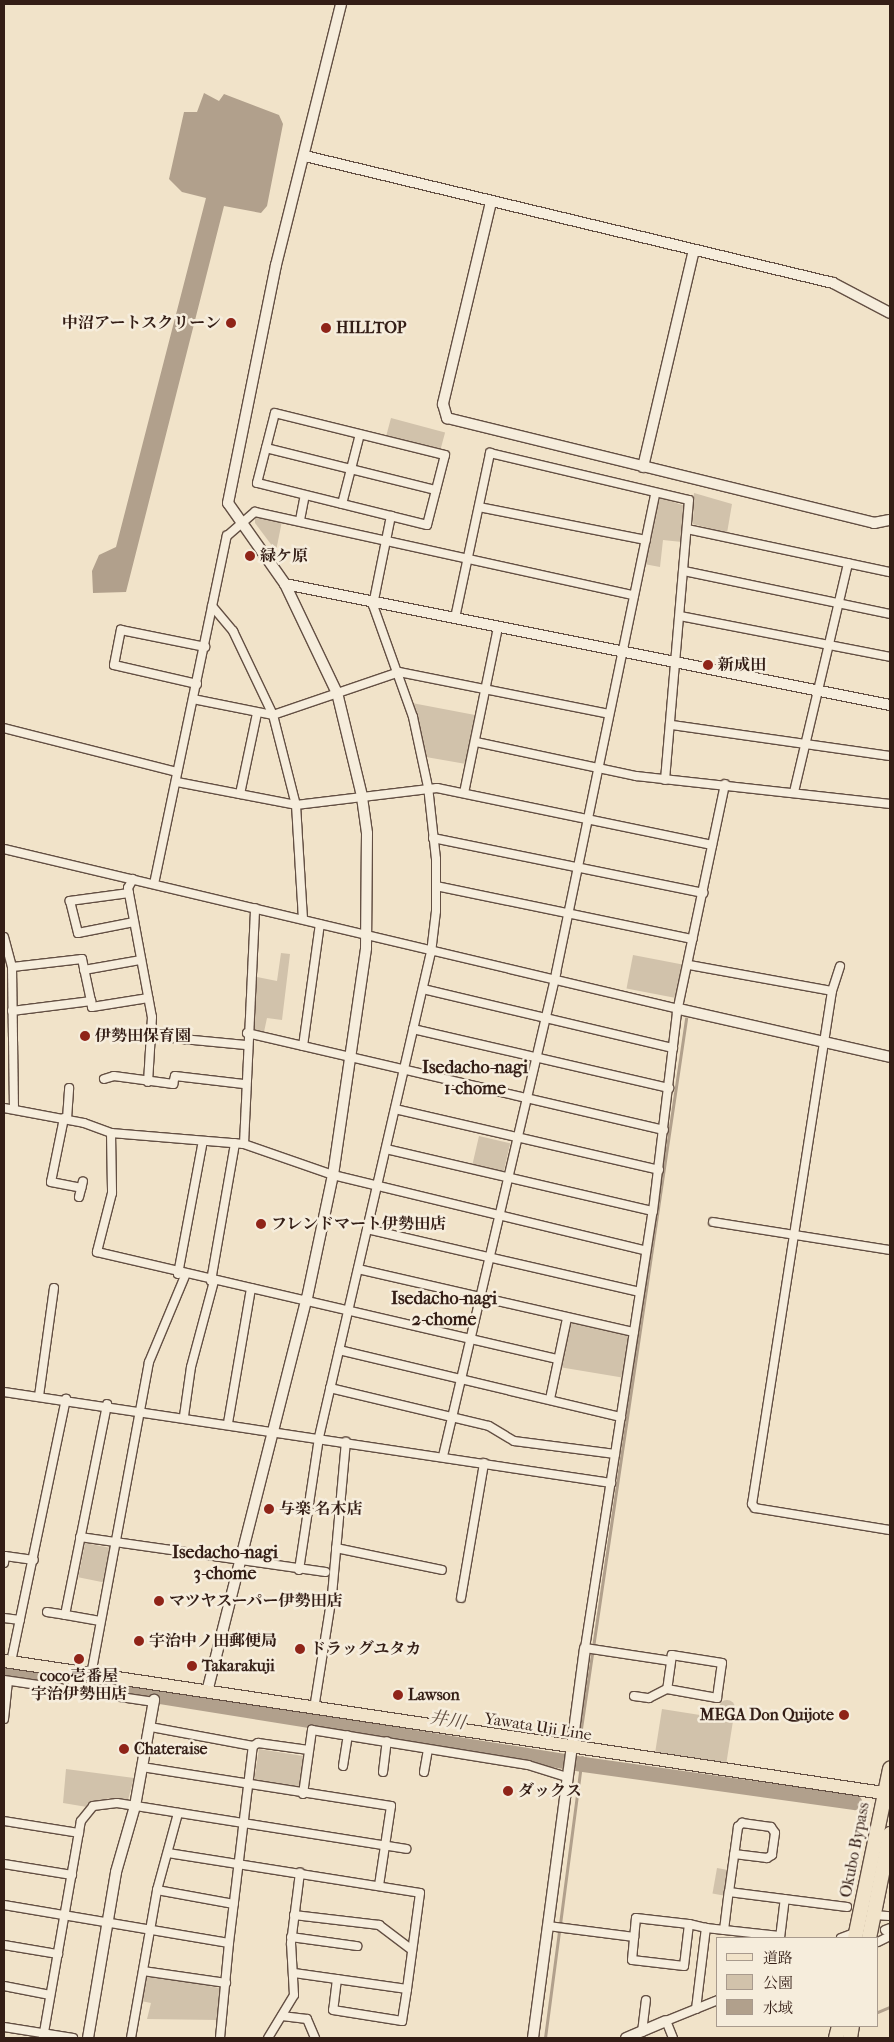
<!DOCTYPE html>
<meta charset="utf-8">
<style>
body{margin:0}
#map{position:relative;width:894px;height:2042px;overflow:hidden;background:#f1e3c9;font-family:"IM FELL French Canon","Noto Serif JP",serif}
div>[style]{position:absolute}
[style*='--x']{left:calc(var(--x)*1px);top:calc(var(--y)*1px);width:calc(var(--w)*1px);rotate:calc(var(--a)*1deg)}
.green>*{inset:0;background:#d1c2ab;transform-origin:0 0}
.round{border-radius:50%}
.water>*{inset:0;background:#b1a08c}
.stream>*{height:2.5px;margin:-1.25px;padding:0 1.25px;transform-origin:1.25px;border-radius:1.25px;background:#b1a08c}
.river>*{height:15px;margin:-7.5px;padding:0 7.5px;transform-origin:7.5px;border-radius:7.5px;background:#b1a08c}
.roads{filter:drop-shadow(1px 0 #634f43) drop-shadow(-1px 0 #634f43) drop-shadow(0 1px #634f43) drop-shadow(0 -1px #634f43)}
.minor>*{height:8px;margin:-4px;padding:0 4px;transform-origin:4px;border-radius:4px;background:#f6eddc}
.tertiary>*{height:10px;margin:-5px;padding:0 5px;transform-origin:5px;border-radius:5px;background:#f6eddc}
.primary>*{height:12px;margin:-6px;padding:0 6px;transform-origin:6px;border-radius:6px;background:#f1e3c9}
.trunk>*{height:14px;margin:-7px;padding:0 7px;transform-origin:7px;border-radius:7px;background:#f1e3c9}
.dots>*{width:14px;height:14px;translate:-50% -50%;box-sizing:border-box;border:2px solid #f6eddc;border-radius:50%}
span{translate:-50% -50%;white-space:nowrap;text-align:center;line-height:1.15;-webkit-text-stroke:5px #f6eddc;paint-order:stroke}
.poi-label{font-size:16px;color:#341e16;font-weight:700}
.right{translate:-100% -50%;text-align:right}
.left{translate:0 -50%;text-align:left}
.street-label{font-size:16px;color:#341e16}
.neighbourhood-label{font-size:18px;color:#341e16;font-weight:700}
.water-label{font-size:18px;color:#604c3f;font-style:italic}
.frame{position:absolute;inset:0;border:5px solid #341e16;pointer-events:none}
.legend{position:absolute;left:716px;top:1937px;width:162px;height:90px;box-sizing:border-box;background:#f6eddc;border:1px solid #a89a8d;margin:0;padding:6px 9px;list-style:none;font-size:15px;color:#341e16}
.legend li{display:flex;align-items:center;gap:10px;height:25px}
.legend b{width:25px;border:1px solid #a89a8d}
</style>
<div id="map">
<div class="green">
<div style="left:391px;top:418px;width:56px;height:20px;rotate:15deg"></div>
<div style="clip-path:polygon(694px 493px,732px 504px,727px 533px,693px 524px)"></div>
<div style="clip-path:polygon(662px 498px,685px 506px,682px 542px,663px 540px,660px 567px,644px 564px,657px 502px)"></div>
<div style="clip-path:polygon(255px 516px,282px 521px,276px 551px,255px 523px)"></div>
<div style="clip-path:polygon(412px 703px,475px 715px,466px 764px,426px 757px)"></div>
<div style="clip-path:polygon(281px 953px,290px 954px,282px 1020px,267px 1018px,264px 1032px,252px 1030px,257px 977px,277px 981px)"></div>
<div style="left:633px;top:955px;width:53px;height:34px;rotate:11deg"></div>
<div style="left:479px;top:1136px;width:32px;height:30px;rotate:13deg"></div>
<div style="clip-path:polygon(570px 1322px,631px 1336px,625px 1378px,559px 1367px)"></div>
<div style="left:85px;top:1543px;width:25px;height:35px;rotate:11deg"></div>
<div class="round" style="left:719px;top:1700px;width:16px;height:16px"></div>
<div style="left:662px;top:1709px;width:72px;height:44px;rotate:9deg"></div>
<div style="left:259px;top:1749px;width:46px;height:34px;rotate:9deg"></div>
<div style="clip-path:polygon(66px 1769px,134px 1778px,128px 1800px,109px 1798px,87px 1807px,63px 1803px)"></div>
<div style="left:717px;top:1868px;width:11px;height:26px;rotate:10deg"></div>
<div style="clip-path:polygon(146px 1973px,219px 1988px,219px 2020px,147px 2019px,151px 2003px,141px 2001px)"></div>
</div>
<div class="water">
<div style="clip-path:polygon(204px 93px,219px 101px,224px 94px,279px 115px,283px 124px,267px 206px,261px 213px,224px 206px,126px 592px,93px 593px,92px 571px,99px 555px,116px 547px,206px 198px,182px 192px,169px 179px,184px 112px,197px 112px)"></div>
</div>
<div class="stream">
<div style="--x:579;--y:1742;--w:731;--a:-81.58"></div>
<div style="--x:878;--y:2012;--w:13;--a:-23"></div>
<div style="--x:545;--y:2038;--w:283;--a:-82.5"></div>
</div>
<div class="river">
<div style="--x:4;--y:1671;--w:586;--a:9.13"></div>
<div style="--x:583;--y:1764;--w:274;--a:8"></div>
</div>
<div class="roads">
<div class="minor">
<div style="--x:275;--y:413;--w:175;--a:13.9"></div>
<div style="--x:445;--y:455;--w:72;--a:104.4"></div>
<div style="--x:427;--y:525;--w:175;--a:-166.1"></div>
<div style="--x:257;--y:483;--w:72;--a:-75.6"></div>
<div style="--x:266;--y:448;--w:175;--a:13.9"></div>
<div style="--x:342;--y:504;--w:72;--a:-75.6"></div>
<div style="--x:479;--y:507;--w:170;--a:11.2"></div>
<div style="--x:300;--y:520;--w:25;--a:-79"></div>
<div style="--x:687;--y:529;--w:208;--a:12"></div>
<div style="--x:684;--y:571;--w:210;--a:11.8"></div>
<div style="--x:212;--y:606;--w:33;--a:50"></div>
<div style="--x:233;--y:631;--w:93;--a:64.5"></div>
<div style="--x:273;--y:715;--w:93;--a:75.7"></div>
<div style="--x:296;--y:805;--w:114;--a:86.5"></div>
<div style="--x:680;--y:616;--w:214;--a:11"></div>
<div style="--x:455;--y:618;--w:169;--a:-78"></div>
<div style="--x:490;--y:453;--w:204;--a:13.3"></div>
<div style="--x:689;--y:500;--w:281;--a:94.9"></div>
<div style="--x:197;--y:684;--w:85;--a:-167.1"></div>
<div style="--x:114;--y:665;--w:36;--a:-79"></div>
<div style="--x:121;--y:630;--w:86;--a:11.4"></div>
<div style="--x:193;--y:699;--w:82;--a:11.3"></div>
<div style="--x:273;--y:715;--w:133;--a:-18.8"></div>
<div style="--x:399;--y:672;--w:214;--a:11.3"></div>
<div style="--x:672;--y:725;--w:220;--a:8.1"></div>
<div style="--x:4;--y:728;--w:178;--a:14.3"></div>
<div style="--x:476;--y:742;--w:164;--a:12"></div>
<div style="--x:636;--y:776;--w:256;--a:6.3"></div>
<div style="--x:177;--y:782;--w:121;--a:10.9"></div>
<div style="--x:296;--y:805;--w:142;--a:-6.9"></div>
<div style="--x:437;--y:788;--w:281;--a:11.7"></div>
<div style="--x:794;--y:792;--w:235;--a:-76.7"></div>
<div style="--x:464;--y:793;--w:169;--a:-78.4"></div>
<div style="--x:240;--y:794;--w:83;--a:-78.1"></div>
<div style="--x:433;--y:838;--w:276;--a:11.5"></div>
<div style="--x:4;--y:849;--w:694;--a:13.34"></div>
<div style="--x:133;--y:879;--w:10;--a:119"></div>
<div style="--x:128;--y:888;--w:131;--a:79.5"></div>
<div style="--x:152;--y:1017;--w:65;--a:93.5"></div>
<div style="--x:154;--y:884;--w:356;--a:-78.2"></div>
<div style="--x:227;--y:536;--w:37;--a:-41"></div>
<div style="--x:255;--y:512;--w:388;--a:12.4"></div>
<div style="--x:436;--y:886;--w:262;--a:11.7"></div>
<div style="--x:129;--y:893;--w:60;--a:172.3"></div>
<div style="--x:70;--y:901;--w:33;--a:76"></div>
<div style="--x:78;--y:933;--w:57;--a:-11.1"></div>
<div style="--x:4;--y:937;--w:31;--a:75"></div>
<div style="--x:12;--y:967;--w:142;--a:89.2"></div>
<div style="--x:689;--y:965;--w:145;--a:10.3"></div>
<div style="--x:832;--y:991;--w:519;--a:98.86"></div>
<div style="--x:752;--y:1504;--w:5;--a:53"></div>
<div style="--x:755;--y:1508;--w:137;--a:9.3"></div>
<div style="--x:84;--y:970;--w:58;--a:-10"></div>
<div style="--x:423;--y:989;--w:257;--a:13.3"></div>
<div style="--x:832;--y:991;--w:26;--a:-72"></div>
<div style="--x:91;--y:1001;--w:6;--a:81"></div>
<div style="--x:92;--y:1007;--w:57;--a:-9.1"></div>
<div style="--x:12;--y:1011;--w:80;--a:-7.2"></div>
<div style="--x:91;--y:1001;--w:43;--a:-102.1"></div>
<div style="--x:82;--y:959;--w:70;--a:173.5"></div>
<div style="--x:413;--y:1029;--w:263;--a:13"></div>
<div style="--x:247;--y:1033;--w:428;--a:13.1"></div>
<div style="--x:151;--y:1036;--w:95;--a:5.4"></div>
<div style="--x:303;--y:1046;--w:123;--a:-82.1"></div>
<div style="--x:104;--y:1079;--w:10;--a:-17"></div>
<div style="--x:114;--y:1076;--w:60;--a:7.7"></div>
<div style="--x:173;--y:1084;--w:8;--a:-76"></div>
<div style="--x:175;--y:1076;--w:69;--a:6.6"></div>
<div style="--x:4;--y:1108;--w:81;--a:10.6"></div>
<div style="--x:84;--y:1123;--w:29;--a:20"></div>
<div style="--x:111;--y:1133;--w:133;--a:4.7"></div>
<div style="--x:244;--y:1144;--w:94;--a:19.2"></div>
<div style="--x:333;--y:1175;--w:322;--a:13.6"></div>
<div style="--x:395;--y:1109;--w:271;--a:13"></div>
<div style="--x:64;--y:1118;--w:65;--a:101.5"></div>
<div style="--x:51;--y:1182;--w:31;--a:11"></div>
<div style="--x:67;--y:1119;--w:31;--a:-86"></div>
<div style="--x:111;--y:1133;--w:60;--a:89"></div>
<div style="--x:112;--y:1193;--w:61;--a:104.3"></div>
<div style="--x:97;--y:1252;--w:473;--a:13.1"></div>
<div style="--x:244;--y:1144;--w:236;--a:-87.3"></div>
<div style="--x:386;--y:1149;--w:274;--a:13.1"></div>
<div style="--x:79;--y:1197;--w:16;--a:-76"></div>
<div style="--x:713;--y:1222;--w:179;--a:9"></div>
<div style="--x:367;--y:1229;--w:280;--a:13"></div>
<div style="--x:358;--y:1269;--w:283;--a:12.9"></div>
<div style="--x:178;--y:1274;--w:135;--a:-79.4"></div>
<div style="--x:211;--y:1281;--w:140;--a:-80.1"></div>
<div style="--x:339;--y:1350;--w:290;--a:13.4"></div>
<div style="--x:330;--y:1388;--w:163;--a:13.4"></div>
<div style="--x:489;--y:1426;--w:29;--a:31"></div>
<div style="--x:514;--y:1441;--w:102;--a:7.3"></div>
<div style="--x:4;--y:1392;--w:614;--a:8.53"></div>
<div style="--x:39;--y:1396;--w:109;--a:-82.1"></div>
<div style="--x:550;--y:1399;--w:83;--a:-78.1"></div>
<div style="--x:184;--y:1416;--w:49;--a:-81.9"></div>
<div style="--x:191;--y:1367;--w:89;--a:-75"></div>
<div style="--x:228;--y:1423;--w:137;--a:-80.3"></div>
<div style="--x:443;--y:1456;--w:496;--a:-76.8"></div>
<div style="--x:556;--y:973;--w:490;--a:-78.3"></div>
<div style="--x:80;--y:1537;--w:248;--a:8.1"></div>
<div style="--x:336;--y:1548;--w:108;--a:11.7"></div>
<div style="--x:4;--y:1563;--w:7;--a:-82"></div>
<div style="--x:5;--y:1556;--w:29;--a:8"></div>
<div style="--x:299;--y:1570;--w:134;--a:-81.4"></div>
<div style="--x:319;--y:1437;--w:497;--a:-77"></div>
<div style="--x:431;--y:953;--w:42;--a:-83.2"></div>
<div style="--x:436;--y:911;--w:52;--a:-90"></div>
<div style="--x:436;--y:859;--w:72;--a:-96.3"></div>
<div style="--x:428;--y:787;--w:72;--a:-102.1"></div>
<div style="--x:413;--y:717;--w:119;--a:-109.7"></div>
<div style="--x:373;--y:605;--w:91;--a:-78.6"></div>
<div style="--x:461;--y:1598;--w:137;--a:-80.3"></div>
<div style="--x:47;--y:1612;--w:18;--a:9"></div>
<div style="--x:4;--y:1618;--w:16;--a:7"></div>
<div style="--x:100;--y:1621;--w:36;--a:-170"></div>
<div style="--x:65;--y:1615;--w:215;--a:-78.7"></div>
<div style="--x:671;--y:1661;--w:87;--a:-171.4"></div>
<div style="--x:585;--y:1648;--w:442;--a:-81.2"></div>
<div style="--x:653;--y:1211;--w:200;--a:-83.1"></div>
<div style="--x:677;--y:1012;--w:233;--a:-78.1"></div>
<div style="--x:11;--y:1662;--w:269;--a:-78.2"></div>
<div style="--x:91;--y:1675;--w:318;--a:-79.5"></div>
<div style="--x:149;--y:1362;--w:93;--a:-67.3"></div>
<div style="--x:4;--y:1680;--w:152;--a:8.3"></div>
<div style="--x:72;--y:1690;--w:18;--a:-84"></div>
<div style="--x:634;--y:1696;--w:15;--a:8"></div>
<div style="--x:649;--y:1698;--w:20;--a:-27"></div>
<div style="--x:667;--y:1689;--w:51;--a:10.2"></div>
<div style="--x:717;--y:1698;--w:35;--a:-82"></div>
<div style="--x:722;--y:1663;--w:51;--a:-170.9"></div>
<div style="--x:672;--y:1655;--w:34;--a:98"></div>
<div style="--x:314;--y:1709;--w:115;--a:-81"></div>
<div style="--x:332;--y:1595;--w:154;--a:-84.8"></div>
<div style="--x:4;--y:1719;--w:38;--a:-84"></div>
<div style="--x:253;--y:1746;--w:6;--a:-31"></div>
<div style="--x:258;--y:1743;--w:51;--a:7.8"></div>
<div style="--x:343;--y:1766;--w:31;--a:-81"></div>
<div style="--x:142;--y:1767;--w:252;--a:8.9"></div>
<div style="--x:391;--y:1806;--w:80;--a:98.6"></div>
<div style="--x:383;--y:1772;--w:31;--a:-83"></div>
<div style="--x:424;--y:1772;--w:23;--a:-80"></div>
<div style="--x:303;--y:1794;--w:65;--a:-82"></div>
<div style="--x:312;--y:1730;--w:219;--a:9.2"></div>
<div style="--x:528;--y:1765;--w:41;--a:17.1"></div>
<div style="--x:4;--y:1821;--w:76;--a:9.1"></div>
<div style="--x:168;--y:1853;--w:255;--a:9"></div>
<div style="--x:420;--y:1893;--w:97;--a:97.7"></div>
<div style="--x:407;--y:1989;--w:114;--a:-171.9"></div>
<div style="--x:4;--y:1864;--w:69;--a:9.2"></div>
<div style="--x:157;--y:1890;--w:78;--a:10.3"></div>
<div style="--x:729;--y:1892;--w:119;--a:7.2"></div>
<div style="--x:4;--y:1905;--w:228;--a:9.6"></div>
<div style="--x:229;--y:1943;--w:198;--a:-83.1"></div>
<div style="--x:253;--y:1746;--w:105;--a:-169.5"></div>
<div style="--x:294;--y:1915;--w:86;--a:6.7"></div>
<div style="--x:379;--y:1925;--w:41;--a:37.1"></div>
<div style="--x:874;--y:1915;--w:16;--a:4"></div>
<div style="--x:689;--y:1924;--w:42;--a:96.8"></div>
<div style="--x:684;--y:1966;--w:52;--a:-173.4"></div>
<div style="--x:632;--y:1960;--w:42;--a:-84.6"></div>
<div style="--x:636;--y:1918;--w:53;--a:6.5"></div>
<div style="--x:689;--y:1924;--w:17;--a:13"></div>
<div style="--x:706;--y:1928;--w:74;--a:6.2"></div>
<div style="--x:548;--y:1926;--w:87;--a:7.3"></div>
<div style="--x:724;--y:1930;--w:38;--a:-83"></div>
<div style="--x:729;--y:1892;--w:66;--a:-82.1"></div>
<div style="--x:738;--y:1827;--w:6;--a:-45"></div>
<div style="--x:742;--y:1823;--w:29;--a:8"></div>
<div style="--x:771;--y:1827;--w:7;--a:56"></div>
<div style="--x:775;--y:1833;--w:22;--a:98"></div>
<div style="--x:772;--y:1855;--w:6;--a:149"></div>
<div style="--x:767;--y:1858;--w:33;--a:-173"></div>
<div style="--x:885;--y:1930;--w:5;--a:-22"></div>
<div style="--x:291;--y:1937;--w:67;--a:7.8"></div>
<div style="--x:780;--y:1938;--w:39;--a:-83"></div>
<div style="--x:841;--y:1938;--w:17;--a:-21"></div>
<div style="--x:878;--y:1942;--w:13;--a:-27"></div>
<div style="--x:4;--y:1945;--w:55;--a:9.5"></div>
<div style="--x:143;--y:1971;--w:84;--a:8.2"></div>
<div style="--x:337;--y:1979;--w:31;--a:97"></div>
<div style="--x:333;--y:2010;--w:70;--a:9.1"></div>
<div style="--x:402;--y:2021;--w:32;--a:-81"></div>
<div style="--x:4;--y:1986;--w:47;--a:11.1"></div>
<div style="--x:696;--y:2009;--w:82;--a:-83"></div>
<div style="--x:282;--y:2016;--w:25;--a:7"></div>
<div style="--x:307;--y:2019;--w:21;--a:67"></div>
<div style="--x:4;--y:2027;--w:70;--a:9.1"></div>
<div style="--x:642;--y:2032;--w:32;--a:-83"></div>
<div style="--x:43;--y:2038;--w:220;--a:-80.1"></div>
<div style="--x:81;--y:1821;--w:19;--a:-51"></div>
<div style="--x:93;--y:1806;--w:24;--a:-7"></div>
<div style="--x:117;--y:1803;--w:293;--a:9"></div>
<div style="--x:131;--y:2038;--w:150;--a:-80"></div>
<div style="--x:157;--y:1890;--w:80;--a:-74.7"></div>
<div style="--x:220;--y:2038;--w:95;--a:-84.6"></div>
<div style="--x:268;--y:2038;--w:50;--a:-58.8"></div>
<div style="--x:294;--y:1995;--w:52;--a:-93.3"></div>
<div style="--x:291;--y:1943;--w:71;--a:-82.7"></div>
<div style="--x:673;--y:2038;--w:18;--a:-112"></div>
<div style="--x:666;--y:2021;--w:56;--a:-22"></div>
</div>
<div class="tertiary">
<div style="--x:305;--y:156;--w:543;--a:13.52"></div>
<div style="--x:833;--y:283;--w:64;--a:27.8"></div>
<div style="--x:491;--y:202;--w:208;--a:103.4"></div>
<div style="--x:443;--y:404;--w:15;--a:74"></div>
<div style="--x:447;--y:418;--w:440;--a:13.8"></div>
<div style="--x:874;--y:523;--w:16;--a:-11"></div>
<div style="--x:643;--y:467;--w:223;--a:-76.8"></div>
<div style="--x:285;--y:584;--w:617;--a:11.31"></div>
<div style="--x:679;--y:1009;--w:216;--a:12.8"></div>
<div style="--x:207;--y:1692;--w:406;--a:-75.8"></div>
<div style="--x:307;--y:1298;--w:126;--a:-78.1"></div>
<div style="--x:333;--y:1175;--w:229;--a:-81.7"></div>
<div style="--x:366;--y:948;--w:115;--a:-89.5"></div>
<div style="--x:367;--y:833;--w:37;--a:-98"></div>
<div style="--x:362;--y:796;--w:106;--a:-103.6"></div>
<div style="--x:337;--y:693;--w:121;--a:-115.5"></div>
<div style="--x:285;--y:584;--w:99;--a:-125.1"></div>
<div style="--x:228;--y:503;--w:243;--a:-78.6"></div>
<div style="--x:276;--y:265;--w:269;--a:-76"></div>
<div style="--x:88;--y:2038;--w:168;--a:-80.4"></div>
<div style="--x:116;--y:1872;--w:69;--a:-73.9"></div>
<div style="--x:135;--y:1806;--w:108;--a:-79.8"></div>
<div style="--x:533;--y:2038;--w:393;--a:-82.4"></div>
<div style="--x:626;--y:2038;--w:43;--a:-23"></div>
</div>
<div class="primary">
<div style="--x:4;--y:1661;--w:896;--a:8.54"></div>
</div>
<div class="trunk">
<div style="--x:855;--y:1938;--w:173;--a:-78.3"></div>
<div style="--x:869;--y:1938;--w:106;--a:-78.6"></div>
<div style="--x:836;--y:2038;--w:12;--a:-76"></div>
<div style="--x:850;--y:2038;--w:12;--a:-81"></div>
</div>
</div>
<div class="dots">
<div style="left:231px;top:323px;background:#8f2418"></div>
<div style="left:326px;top:328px;background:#8f2418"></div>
<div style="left:250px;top:556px;background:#8f2418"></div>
<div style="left:708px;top:665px;background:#8f2418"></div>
<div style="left:85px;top:1036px;background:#8f2418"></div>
<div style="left:261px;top:1224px;background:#8f2418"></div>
<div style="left:269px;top:1509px;background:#8f2418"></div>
<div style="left:159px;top:1601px;background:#8f2418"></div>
<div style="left:139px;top:1641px;background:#8f2418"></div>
<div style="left:300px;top:1649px;background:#8f2418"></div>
<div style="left:79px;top:1659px;background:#8f2418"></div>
<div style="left:192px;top:1666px;background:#8f2418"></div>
<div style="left:398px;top:1695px;background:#8f2418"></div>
<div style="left:844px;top:1715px;background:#8f2418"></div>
<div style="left:124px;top:1749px;background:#8f2418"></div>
<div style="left:508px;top:1791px;background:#8f2418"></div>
</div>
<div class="poi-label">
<span class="right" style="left:221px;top:323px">中沼アートスクリーン</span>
<span class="left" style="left:336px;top:328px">HILLTOP</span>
<span class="left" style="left:260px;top:556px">緑ケ原</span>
<span class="left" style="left:718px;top:665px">新成田</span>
<span class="left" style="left:95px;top:1036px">伊勢田保育園</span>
<span class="left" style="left:271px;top:1224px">フレンドマート伊勢田店</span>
<span class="left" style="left:279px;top:1509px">与楽 名木店</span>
<span class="left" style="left:169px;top:1601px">マツヤスーパー伊勢田店</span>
<span class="left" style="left:149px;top:1641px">宇治中ノ田郵便局</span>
<span class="left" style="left:310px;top:1649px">ドラッグユタカ</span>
<span class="left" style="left:202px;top:1666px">Takarakuji</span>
<span style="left:79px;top:1685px">coco壱番屋<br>宇治伊勢田店</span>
<span class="left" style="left:408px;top:1695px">Lawson</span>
<span class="right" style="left:834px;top:1715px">MEGA Don Quijote</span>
<span class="left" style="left:134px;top:1749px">Chateraise</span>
<span class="left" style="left:518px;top:1791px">ダックス</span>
</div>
<div class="street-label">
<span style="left:538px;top:1727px;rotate:9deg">Yawata Uji Line</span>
<span style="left:855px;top:1850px;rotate:-79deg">Okubo Bypass</span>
</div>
<div class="neighbourhood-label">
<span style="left:475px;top:1079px">Isedacho-nagi<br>1-chome</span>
<span style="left:444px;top:1310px">Isedacho-nagi<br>2-chome</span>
<span style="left:225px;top:1564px">Isedacho-nagi<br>3-chome</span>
</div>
<div class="water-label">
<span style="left:447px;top:1721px;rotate:10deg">井川</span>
</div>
<div class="frame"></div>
<ul class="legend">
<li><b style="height:6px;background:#f1e3c9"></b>道路</li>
<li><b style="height:14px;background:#d1c2ab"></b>公園</li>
<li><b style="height:14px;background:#b1a08c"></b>水域</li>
</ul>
</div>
